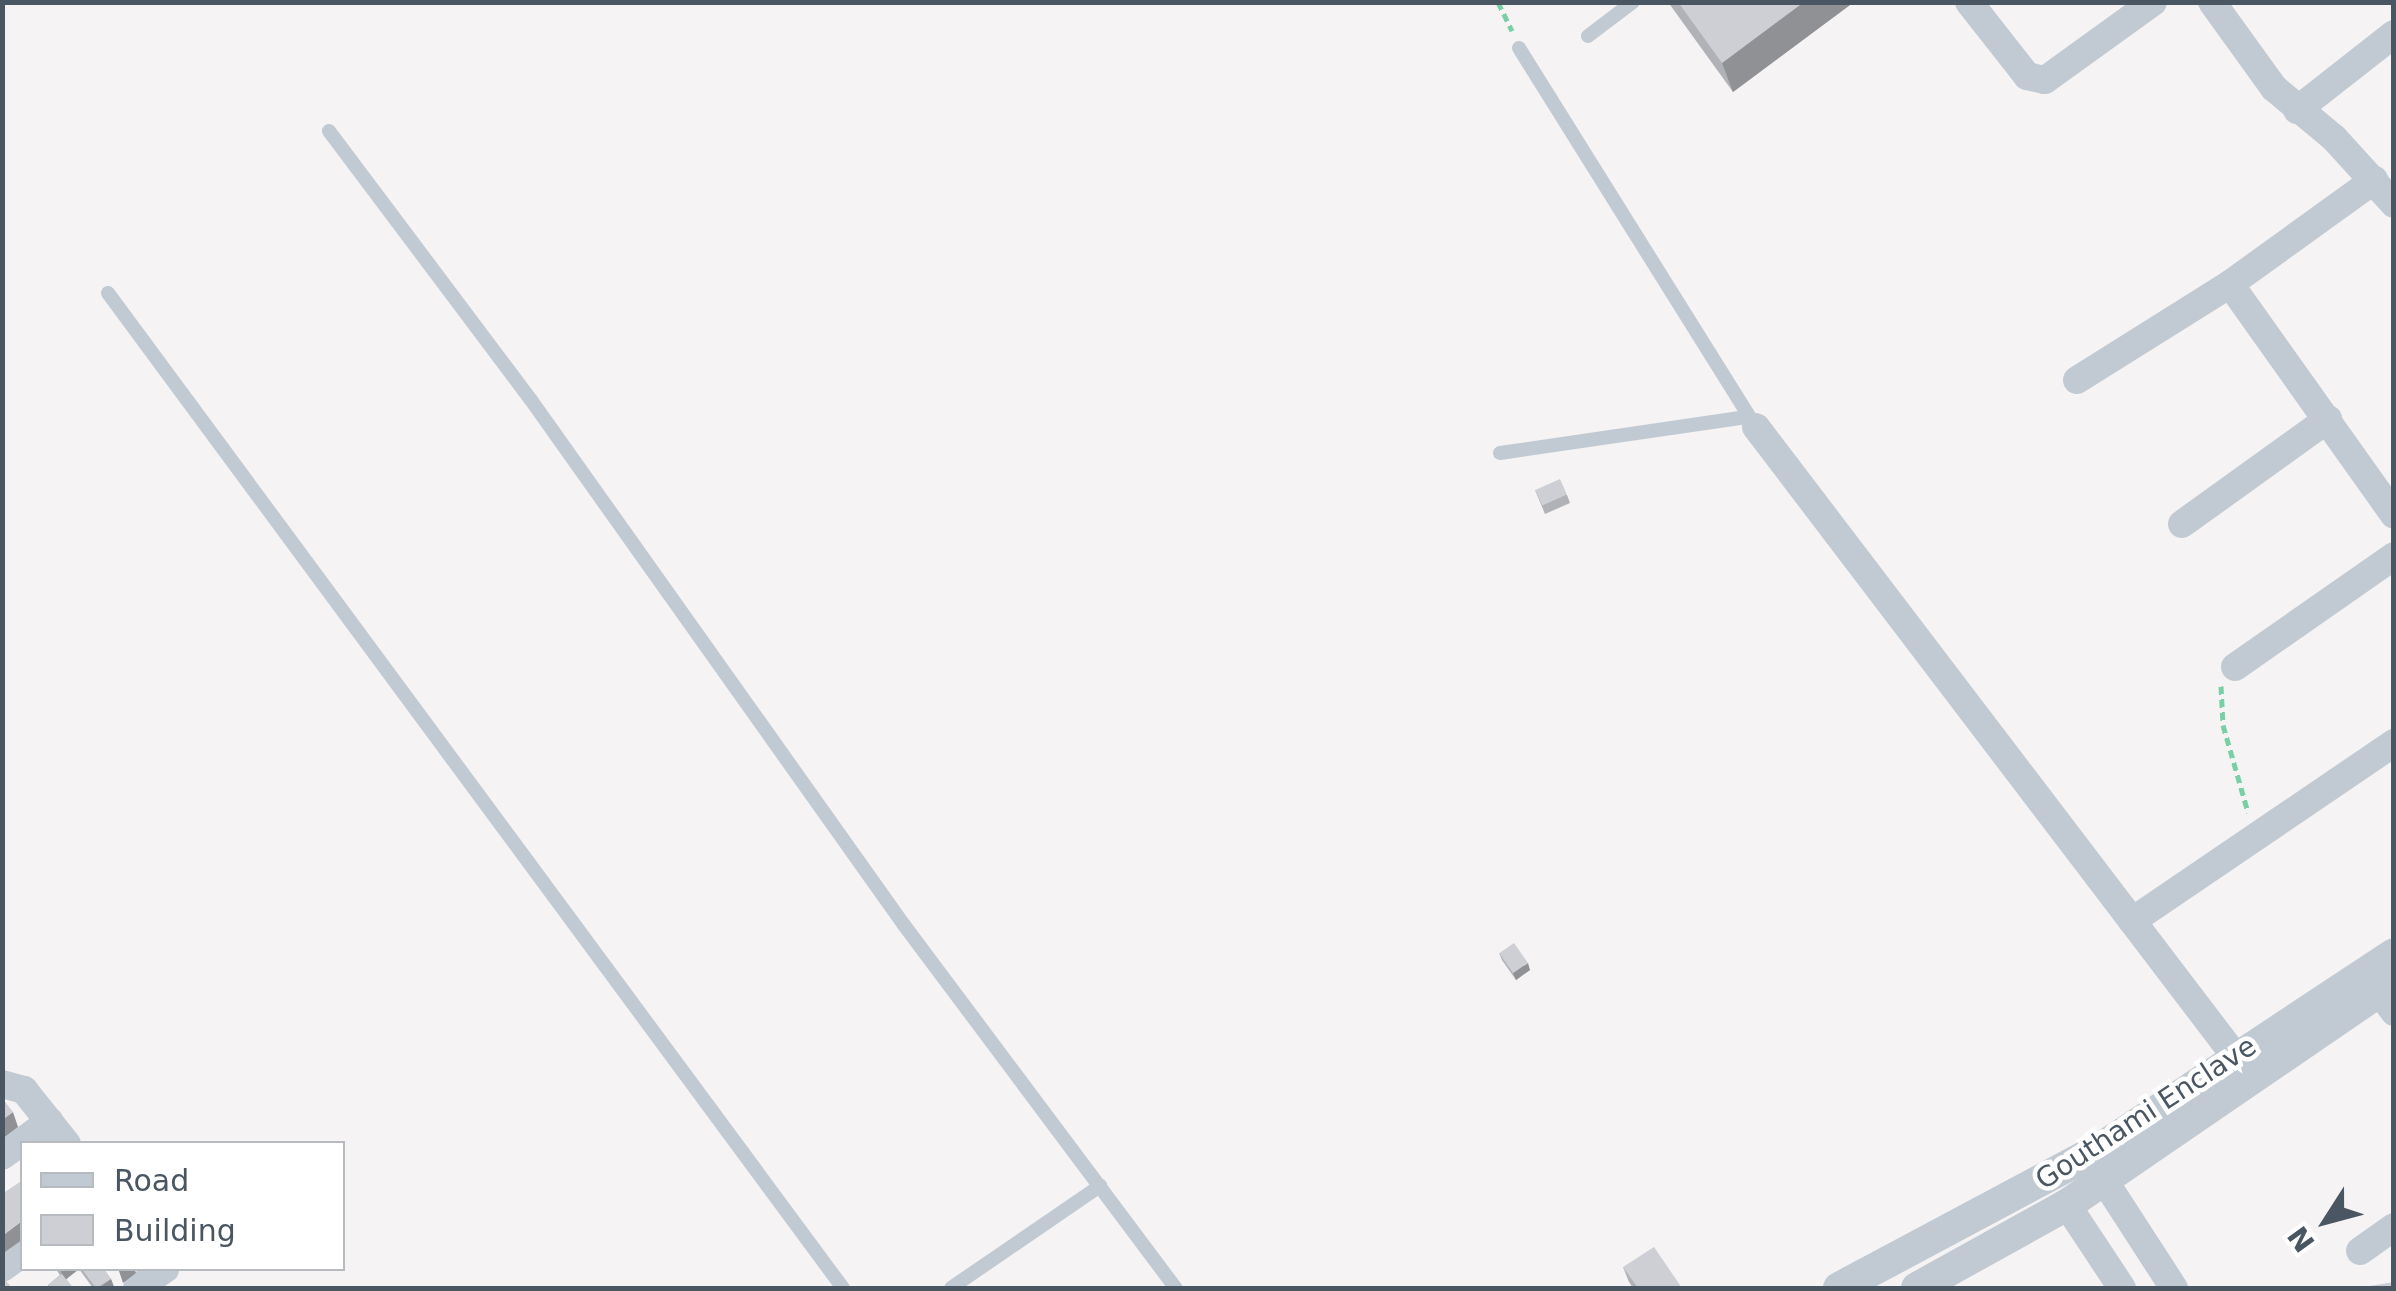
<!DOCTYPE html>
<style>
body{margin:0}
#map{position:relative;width:2396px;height:1291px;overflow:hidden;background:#f5f3f3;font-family:"DejaVu Sans",sans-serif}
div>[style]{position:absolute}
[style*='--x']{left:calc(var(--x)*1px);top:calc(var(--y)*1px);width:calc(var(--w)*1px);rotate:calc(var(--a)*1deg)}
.path>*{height:5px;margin-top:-2.5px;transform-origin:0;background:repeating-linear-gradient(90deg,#7ad0a6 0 8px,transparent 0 13px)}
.service>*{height:14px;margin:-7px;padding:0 7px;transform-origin:7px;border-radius:7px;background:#c1cad2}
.minor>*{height:28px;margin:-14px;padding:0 14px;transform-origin:14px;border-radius:14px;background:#c1cad2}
.tertiary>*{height:32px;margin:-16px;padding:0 16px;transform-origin:16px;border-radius:16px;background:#c1cad2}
.wall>*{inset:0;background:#b0b2b7}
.shaded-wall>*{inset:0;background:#909195}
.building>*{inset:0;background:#cdcfd5;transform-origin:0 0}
span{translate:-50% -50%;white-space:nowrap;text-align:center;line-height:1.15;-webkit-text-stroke:9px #fff;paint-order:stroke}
.street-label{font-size:28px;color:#4a5661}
.frame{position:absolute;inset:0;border:5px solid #4a5661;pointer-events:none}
.legend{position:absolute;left:20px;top:1141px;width:325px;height:130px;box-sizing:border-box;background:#fff;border:2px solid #b7bbc0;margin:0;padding:12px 18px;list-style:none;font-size:30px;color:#4a5661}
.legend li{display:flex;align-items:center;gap:20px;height:50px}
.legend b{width:50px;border:2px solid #b7bbc0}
.north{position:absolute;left:2276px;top:1171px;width:100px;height:100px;-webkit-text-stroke:8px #fff;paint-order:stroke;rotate:234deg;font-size:28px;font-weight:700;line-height:40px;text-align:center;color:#4a5661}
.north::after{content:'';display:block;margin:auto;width:35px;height:45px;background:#4a5661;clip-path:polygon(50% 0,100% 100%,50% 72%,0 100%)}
</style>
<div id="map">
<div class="path">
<div style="--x:1498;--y:2;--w:32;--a:64"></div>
<div style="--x:2221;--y:686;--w:39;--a:87"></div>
<div style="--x:2223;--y:725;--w:91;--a:74"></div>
</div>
<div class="service">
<div style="--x:1588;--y:36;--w:56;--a:-37.1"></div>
<div style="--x:1519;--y:48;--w:447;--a:58"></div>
<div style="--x:329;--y:131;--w:336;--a:53.1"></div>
<div style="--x:531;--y:400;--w:644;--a:54.61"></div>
<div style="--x:904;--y:925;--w:454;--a:53.2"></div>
<div style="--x:108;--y:293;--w:1237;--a:53.55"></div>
<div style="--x:1500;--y:453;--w:251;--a:-8.3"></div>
<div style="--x:951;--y:1288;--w:181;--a:-34.4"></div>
</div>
<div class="minor">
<div style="--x:1969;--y:2;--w:94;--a:51.9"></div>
<div style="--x:2027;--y:76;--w:18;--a:13"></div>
<div style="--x:2045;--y:80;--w:133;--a:-35.8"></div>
<div style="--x:2212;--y:2;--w:106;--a:54.2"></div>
<div style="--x:2274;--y:88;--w:78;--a:39.8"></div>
<div style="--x:2334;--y:138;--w:89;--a:47.7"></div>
<div style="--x:2297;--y:110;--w:123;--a:-38.1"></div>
<div style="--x:2230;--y:284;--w:283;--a:54.6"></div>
<div style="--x:2077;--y:380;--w:181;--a:-32.1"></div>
<div style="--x:2230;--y:284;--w:178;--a:-35.8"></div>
<div style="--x:1756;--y:427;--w:791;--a:52.71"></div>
<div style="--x:2182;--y:524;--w:180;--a:-35.7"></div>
<div style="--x:2235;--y:667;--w:194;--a:-34.9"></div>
<div style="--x:2132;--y:921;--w:317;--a:-34.2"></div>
<div style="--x:2379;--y:991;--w:26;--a:54"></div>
<div style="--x:2;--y:1084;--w:23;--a:15"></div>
<div style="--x:24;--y:1090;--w:69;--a:51.5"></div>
<div style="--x:2;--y:1156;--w:59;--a:-36.1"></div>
<div style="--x:2104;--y:1180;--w:129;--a:57.1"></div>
<div style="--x:2067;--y:1205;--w:100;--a:56.5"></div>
<div style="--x:2360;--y:1251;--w:42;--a:-35.2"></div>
<div style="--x:2;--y:1268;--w:24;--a:-35"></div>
<div style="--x:137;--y:1288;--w:34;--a:-34"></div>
</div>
<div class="tertiary">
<div style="--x:1839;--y:1288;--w:297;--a:-28.1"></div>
<div style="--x:2101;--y:1148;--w:351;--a:-33.5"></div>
<div style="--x:1917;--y:1288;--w:171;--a:-29"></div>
<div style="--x:2067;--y:1205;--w:396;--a:-34.4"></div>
</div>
<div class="wall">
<div style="clip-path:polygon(1668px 2px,1854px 2px,1733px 92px)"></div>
<div style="clip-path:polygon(1535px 490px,1567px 495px,1570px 503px,1545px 514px)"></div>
<div style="clip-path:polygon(1499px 953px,1530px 970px,1516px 980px,1502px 960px)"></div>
<div style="clip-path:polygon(1623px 1267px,1682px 1288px,1633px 1288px,1629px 1282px)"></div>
<div style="clip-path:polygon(55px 1268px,103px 1268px,111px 1279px,114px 1287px,111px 1288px,93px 1288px,79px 1269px,66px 1279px,73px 1288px,49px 1288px,48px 1285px,60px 1275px)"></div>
</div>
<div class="shaded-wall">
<div style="clip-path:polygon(1804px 2px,1854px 2px,1733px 92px,1722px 63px)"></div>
<div style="clip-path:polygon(1528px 963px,1530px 970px,1516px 980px,1513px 973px)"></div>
<div style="clip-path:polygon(13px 1112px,18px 1127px,2px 1139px,2px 1120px)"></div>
<div style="clip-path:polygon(22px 1221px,22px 1240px,2px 1254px,2px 1236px)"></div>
<div style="clip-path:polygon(60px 1268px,79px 1268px,79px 1269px,64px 1281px)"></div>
<div style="clip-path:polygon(118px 1268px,134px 1268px,136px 1273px,123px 1283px)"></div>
<div style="clip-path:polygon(111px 1279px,114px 1287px,111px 1288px,99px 1288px)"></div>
</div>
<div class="building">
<div style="clip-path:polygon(1678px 2px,1804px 2px,1722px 63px)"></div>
<div style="left:1560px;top:479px;width:17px;height:27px;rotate:66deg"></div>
<div style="left:1514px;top:943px;width:24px;height:18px;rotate:55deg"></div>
<div style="clip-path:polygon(2px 1098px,13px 1112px,2px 1120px)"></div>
<div style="clip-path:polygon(20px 1182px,22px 1186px,22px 1221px,2px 1236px,2px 1194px)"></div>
<div style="clip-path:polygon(1654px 1247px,1682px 1288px,1638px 1288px,1623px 1267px)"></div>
<div style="clip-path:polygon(81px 1268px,103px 1268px,111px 1279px,96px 1288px)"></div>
<div style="clip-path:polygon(62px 1274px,73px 1288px,51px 1288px,48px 1285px)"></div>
<div style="clip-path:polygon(2px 1276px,12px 1288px,2px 1288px)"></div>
<div style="clip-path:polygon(2394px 1282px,2394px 1288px,2357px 1288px)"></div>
</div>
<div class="street-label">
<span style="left:2146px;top:1113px;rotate:-33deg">Gouthami Enclave</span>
</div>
<div class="frame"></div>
<ul class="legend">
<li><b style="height:12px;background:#c1cad2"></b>Road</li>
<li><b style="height:28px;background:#cdcfd5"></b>Building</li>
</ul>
<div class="north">N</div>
</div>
